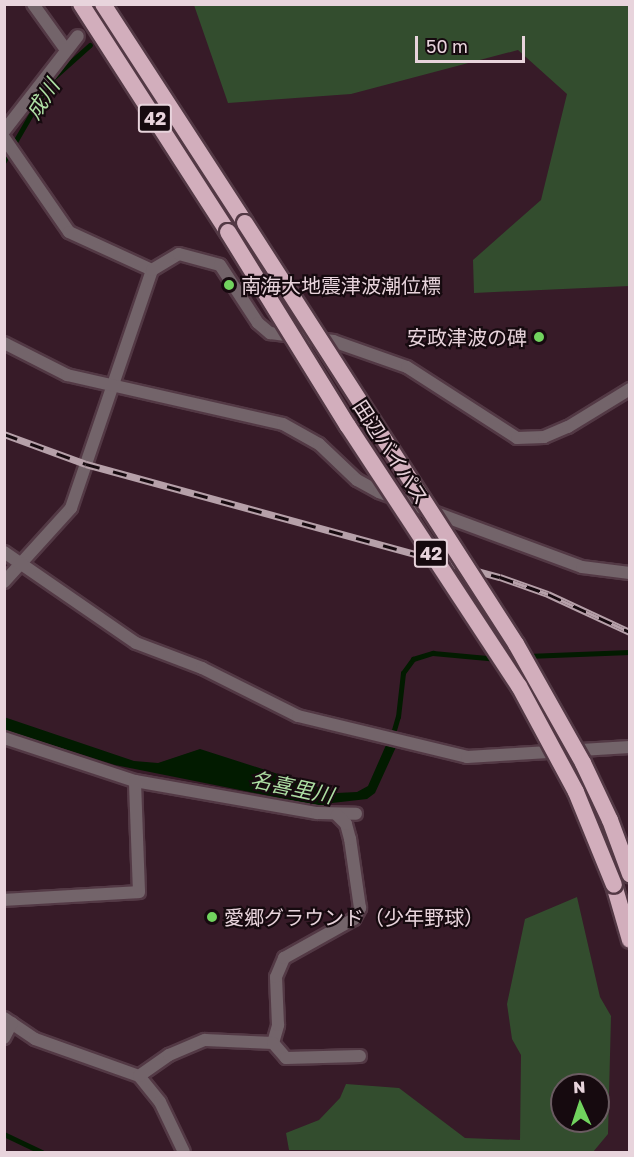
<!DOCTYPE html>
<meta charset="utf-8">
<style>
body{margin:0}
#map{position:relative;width:634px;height:1157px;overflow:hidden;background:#371b28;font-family:"Golos Text","Noto Sans JP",sans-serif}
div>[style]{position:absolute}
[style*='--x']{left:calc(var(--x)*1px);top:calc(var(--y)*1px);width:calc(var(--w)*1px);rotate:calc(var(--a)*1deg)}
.green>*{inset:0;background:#334d2e}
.water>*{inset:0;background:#021b00}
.stream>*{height:4.5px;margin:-2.25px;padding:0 2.25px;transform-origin:2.25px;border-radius:2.25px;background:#021b00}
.roads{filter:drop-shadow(2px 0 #533945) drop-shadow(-2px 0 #533945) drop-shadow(0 2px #533945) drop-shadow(0 -2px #533945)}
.minor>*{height:12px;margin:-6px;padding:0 6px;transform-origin:6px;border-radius:6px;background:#73646a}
.tertiary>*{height:12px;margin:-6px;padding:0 6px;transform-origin:6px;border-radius:6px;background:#73646a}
.trunk>*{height:16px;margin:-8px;padding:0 8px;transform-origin:8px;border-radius:8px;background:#d2aebc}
.rail>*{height:7px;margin-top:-3.5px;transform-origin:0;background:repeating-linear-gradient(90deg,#160a0f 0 14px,#b6a0a9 0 28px);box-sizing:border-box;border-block:2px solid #b6a0a9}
.bridges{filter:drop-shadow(2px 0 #533945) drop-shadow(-2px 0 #533945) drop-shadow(0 2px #533945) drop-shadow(0 -2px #533945)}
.trunk-bridge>*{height:16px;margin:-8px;padding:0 8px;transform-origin:8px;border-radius:8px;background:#d2aebc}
.dots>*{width:16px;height:16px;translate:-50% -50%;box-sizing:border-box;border:3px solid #160a0f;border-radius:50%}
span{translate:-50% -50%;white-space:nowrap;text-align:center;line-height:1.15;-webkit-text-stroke:4.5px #160a0f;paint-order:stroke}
.shield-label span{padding:2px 4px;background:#160a0f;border:2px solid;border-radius:4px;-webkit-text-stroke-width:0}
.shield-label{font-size:18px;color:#e8d4dc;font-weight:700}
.poi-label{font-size:20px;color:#e8d4dc}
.left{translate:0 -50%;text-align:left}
.right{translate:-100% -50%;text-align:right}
.street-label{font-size:20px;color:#e8d4dc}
.water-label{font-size:21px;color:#addea3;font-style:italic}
.frame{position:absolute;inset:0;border:6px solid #e8d4dc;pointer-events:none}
.north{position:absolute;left:550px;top:1073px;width:60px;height:60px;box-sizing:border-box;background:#160a0f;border:2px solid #6a5b61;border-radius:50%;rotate:357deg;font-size:16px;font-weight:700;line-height:24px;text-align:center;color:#e8d4dc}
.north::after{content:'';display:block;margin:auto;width:21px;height:27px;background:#71d35e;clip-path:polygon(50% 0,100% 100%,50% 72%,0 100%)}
.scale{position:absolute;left:415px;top:36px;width:110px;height:27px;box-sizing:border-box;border:3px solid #e8d4dc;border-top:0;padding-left:8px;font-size:18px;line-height:21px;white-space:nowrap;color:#e8d4dc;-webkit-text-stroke:4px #160a0f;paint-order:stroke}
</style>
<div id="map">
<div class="green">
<div style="clip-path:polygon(194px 5px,629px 5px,629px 286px,474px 293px,473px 260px,541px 200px,567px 94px,518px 50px,351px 94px,228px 103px)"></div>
<div style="clip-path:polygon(evenodd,577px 897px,600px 997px,611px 1016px,608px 1134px,593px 1152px,289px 1150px,286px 1133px,319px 1120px,340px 1098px,346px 1084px,399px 1088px,465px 1138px,520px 1140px,521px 1055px,512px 1039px,507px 1004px,525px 919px,577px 897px,562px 1085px,598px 1085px,598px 1121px,562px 1121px,562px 1085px)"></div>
</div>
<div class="water">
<div style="clip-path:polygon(4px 717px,134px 761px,158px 763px,200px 749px,337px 793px,357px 792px,368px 786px,386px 745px,396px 747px,375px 793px,367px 799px,332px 803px,325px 807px,115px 765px,5px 730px)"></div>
</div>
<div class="stream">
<div style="--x:4;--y:161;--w:94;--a:-59.9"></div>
<div style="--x:51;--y:80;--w:52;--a:-41.9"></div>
<div style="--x:527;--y:656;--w:103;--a:-2.2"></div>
<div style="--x:388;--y:751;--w:35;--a:-74"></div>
<div style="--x:398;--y:717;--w:44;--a:-83.5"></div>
<div style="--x:403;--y:673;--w:17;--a:-54"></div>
<div style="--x:413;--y:659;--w:21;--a:-17"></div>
<div style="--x:433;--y:653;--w:65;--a:5.3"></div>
<div style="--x:4;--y:1134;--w:42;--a:25.3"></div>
</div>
<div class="roads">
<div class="minor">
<div style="--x:33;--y:4;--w:57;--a:54.3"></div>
<div style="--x:4;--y:131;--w:120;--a:-52.1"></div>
<div style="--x:4;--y:138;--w:114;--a:55.3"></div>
<div style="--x:69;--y:232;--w:91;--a:24.6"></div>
<div style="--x:4;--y:582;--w:100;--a:-47.8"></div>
<div style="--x:71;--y:508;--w:251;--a:-71.2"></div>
<div style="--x:152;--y:270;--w:31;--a:-31"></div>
<div style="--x:179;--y:254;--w:42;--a:15"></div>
<div style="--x:220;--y:265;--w:69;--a:56.8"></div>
<div style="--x:258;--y:323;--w:16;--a:40"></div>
<div style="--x:270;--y:333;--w:64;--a:7.2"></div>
<div style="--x:333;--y:341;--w:78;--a:19.4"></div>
<div style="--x:407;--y:367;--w:131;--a:32.8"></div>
<div style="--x:517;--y:438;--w:27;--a:-2"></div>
<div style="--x:544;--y:437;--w:26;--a:-23"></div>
<div style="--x:568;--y:427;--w:73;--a:-31.5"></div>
<div style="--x:4;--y:738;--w:138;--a:18.2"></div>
<div style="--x:135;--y:781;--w:185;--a:10"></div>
<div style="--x:317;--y:813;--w:39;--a:1"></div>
<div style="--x:4;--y:900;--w:135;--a:-3.4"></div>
<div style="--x:139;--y:892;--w:111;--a:-92.1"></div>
<div style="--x:4;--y:1018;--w:37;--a:34"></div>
<div style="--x:35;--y:1039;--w:110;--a:19.6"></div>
<div style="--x:139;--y:1076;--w:33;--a:51"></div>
<div style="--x:160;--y:1102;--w:55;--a:64.4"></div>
<div style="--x:4;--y:1038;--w:17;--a:-62"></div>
<div style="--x:273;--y:1043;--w:19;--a:-74"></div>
<div style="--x:278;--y:1025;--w:48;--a:-92.4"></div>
<div style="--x:276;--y:977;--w:21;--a:-67"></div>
<div style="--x:284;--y:958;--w:80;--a:-29.1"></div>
<div style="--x:354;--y:919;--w:13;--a:-61"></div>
<div style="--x:360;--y:908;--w:70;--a:-98.2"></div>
<div style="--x:350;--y:839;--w:16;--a:-105"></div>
<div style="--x:346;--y:824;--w:13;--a:-135"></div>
<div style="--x:139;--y:1076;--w:37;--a:-35"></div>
<div style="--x:169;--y:1055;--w:39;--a:-23"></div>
<div style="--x:205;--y:1040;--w:68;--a:2.5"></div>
<div style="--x:273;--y:1043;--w:20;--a:49"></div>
<div style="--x:286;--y:1058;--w:74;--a:-1.5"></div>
</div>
<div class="tertiary">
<div style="--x:4;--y:343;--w:71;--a:26.9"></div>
<div style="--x:67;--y:375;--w:221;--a:12.8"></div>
<div style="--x:283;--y:424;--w:41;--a:29.1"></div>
<div style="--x:319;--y:444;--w:52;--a:43.5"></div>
<div style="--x:357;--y:480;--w:25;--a:29"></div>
<div style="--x:379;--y:492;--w:216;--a:20.3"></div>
<div style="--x:582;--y:567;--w:48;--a:7.1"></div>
<div style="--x:4;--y:552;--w:160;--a:34.6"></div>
<div style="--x:136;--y:643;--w:71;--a:20.7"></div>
<div style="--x:202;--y:668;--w:107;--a:26.6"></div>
<div style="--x:298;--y:716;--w:174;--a:13.6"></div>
<div style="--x:467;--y:757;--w:163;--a:-3.5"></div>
</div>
<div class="trunk">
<div style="--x:81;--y:4;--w:271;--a:57.2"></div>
<div style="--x:103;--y:4;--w:261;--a:57"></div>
<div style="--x:614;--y:885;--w:57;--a:73.8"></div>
</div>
</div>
<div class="rail">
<div style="--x:4;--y:434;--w:87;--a:20.1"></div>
<div style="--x:86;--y:464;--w:429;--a:15.3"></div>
<div style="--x:500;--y:577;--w:51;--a:19.5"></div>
<div style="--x:548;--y:594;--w:90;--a:24.9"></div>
</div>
<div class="bridges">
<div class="trunk-bridge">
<div style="--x:245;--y:223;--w:501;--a:57.23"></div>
<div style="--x:516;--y:644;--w:137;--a:60.6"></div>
<div style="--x:583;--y:763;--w:63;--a:64.7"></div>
<div style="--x:610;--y:820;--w:58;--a:69.7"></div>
<div style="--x:228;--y:232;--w:228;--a:58.3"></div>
<div style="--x:348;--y:426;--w:311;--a:56.7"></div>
<div style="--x:519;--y:686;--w:120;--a:61.7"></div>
<div style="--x:576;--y:792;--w:100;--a:67.8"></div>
</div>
</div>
<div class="dots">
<div style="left:229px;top:285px;background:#71d35e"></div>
<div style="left:539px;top:337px;background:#71d35e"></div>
<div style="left:212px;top:917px;background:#71d35e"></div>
</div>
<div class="shield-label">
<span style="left:155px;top:118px">42</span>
<span style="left:431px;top:553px">42</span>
</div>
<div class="poi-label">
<span class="left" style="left:241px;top:285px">南海大地震津波潮位標</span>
<span class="right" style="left:527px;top:337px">安政津波の碑</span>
<span class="left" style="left:224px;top:917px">愛郷グラウンド（少年野球）</span>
</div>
<div class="street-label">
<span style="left:391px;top:452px;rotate:57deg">田辺バイパス</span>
</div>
<div class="water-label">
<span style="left:42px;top:99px;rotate:-57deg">成川</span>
<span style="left:292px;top:787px;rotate:12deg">名喜里川</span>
</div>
<div class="frame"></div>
<div class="north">N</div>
<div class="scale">50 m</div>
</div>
